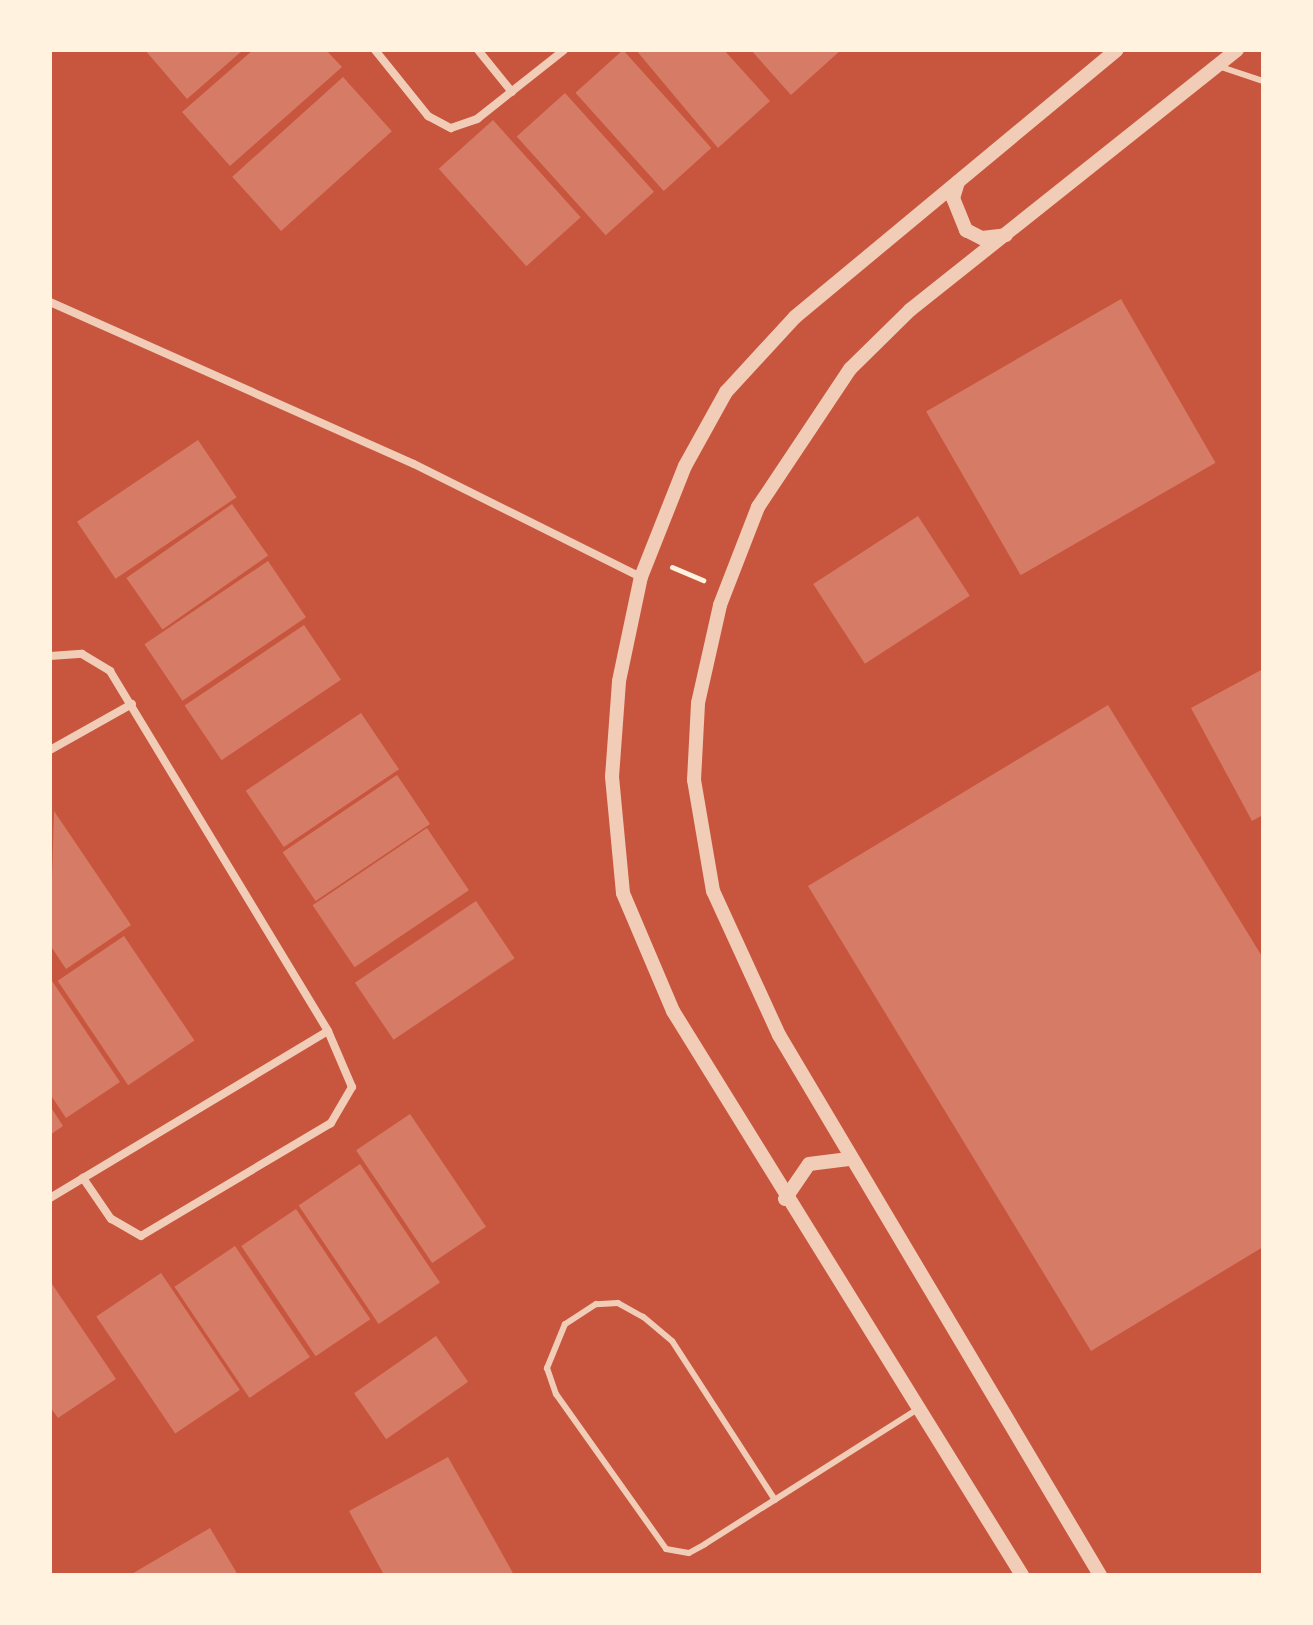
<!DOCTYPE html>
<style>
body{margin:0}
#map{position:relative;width:1313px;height:1625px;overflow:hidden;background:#c8553d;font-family:"DejaVu Sans",sans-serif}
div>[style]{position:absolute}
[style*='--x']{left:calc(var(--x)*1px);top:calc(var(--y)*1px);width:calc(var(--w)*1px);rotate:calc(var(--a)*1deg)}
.building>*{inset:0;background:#d67c66;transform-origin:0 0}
.path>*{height:5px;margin:-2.5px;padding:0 2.5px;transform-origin:2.5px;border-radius:2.5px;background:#fff3e0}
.service>*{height:6px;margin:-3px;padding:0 3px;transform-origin:3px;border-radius:3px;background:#f1ccb7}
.minor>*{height:8px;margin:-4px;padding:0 4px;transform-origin:4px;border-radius:4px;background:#f1ccb7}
.tertiary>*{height:14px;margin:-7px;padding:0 7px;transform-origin:7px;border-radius:7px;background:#f1ccb7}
span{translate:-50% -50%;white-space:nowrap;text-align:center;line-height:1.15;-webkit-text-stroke:8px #fff3e0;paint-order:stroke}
.frame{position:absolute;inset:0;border:52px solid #fff3e0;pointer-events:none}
</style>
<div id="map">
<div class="building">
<div style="clip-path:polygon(145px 50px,243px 50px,187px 99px)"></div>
<div style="clip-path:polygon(253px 50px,326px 50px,342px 67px,230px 166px,182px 112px)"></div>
<div style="left:623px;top:50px;width:132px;height:64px;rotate:48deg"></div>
<div style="clip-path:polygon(636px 50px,724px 50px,770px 101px,718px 148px)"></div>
<div style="clip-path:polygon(751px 50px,841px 50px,791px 95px)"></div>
<div style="left:343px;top:77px;width:73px;height:149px;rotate:48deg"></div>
<div style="left:565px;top:93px;width:133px;height:65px;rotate:48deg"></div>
<div style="left:493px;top:120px;width:131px;height:73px;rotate:48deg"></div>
<div style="left:1121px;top:299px;width:189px;height:225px;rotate:60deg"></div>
<div style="left:198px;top:440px;width:69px;height:146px;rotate:56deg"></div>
<div style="left:232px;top:504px;width:63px;height:129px;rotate:55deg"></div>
<div style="left:918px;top:516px;width:95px;height:125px;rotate:57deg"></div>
<div style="left:268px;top:561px;width:68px;height:149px;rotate:56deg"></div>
<div style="left:304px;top:625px;width:66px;height:144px;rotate:56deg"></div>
<div style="clip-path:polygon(1263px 669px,1263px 815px,1252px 821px,1191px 708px)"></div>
<div style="clip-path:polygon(1108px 705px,1263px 958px,1263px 1247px,1091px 1351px,808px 886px)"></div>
<div style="left:361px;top:713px;width:68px;height:139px;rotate:56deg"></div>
<div style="left:397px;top:775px;width:59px;height:138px;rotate:56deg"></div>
<div style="clip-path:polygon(54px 811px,131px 925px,66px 969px,50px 945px)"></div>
<div style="left:427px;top:828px;width:75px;height:138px;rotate:56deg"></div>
<div style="left:476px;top:901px;width:69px;height:146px;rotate:56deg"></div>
<div style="left:124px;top:936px;width:126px;height:80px;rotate:56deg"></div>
<div style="clip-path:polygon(50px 978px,120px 1082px,66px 1118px,50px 1094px)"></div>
<div style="clip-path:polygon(50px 1106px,63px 1126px,50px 1135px)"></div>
<div style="left:410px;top:1114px;width:136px;height:65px;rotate:56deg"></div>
<div style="left:360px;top:1164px;width:143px;height:74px;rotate:56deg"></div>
<div style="left:296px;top:1209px;width:133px;height:66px;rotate:56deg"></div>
<div style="left:235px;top:1246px;width:134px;height:73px;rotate:56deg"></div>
<div style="left:161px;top:1273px;width:141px;height:78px;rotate:56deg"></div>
<div style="clip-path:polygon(50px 1281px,116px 1379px,58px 1418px,50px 1407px)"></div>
<div style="left:436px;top:1336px;width:56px;height:100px;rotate:55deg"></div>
<div style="clip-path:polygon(448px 1457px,514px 1575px,384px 1575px,349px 1511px)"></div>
<div style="clip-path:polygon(210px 1528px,238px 1575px,130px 1575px)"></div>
</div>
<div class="path">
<div style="--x:672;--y:567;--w:34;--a:23"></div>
</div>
<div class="service">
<div style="--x:1218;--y:66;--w:47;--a:18.4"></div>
<div style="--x:775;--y:1500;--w:189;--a:-122.9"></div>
<div style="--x:672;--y:1341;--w:38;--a:-140"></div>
<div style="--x:643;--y:1317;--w:29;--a:-151"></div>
<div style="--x:618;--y:1303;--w:22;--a:177"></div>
<div style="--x:596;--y:1304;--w:37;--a:147"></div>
<div style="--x:565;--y:1324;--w:48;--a:112.2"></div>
<div style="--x:547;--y:1368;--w:28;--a:71"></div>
<div style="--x:556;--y:1394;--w:190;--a:54.6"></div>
<div style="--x:666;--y:1549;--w:23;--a:10"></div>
<div style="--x:689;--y:1553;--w:18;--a:-29"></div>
<div style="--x:705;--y:1544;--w:252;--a:-32.4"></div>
</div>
<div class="minor">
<div style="--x:375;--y:50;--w:85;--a:51.2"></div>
<div style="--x:428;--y:116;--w:26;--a:28"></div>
<div style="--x:451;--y:128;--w:28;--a:-19"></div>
<div style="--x:477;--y:119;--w:111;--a:-38.4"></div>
<div style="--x:478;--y:50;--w:54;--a:51"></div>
<div style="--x:50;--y:302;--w:398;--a:24"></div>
<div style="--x:414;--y:464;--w:254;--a:26.5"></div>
<div style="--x:50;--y:656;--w:32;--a:-4"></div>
<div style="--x:82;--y:654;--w:33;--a:31"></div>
<div style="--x:110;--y:671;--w:421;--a:58.8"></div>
<div style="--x:328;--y:1031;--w:61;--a:66.8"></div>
<div style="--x:352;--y:1087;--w:42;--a:120.3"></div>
<div style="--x:331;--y:1123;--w:221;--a:149.3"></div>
<div style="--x:141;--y:1236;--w:34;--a:-150"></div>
<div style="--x:111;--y:1219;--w:50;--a:-124.3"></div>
<div style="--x:50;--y:750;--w:94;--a:-29.3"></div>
<div style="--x:50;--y:1198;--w:324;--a:-31"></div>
</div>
<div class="tertiary">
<div style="--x:958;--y:182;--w:17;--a:107"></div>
<div style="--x:953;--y:198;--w:35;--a:68"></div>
<div style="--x:966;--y:230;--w:18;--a:27"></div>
<div style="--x:982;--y:238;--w:24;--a:-7"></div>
<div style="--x:785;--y:1199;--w:42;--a:-55.6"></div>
<div style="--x:809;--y:1164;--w:40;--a:-7.1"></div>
<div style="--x:1022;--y:1575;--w:663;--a:-121.75"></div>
<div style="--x:673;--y:1011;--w:128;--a:-113"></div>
<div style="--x:623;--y:893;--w:117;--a:-95.4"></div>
<div style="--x:612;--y:777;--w:96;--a:-85.8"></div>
<div style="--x:619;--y:681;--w:106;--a:-78.1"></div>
<div style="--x:641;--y:577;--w:119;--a:-68.4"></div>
<div style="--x:685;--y:466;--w:85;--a:-61"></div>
<div style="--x:726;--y:392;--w:102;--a:-47.4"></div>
<div style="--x:795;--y:317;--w:418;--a:-39.7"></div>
<div style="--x:1100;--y:1575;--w:628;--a:-120.73"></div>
<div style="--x:779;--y:1035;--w:158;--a:-114.6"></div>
<div style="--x:713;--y:891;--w:113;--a:-99.7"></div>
<div style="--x:694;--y:780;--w:77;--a:-87"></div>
<div style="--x:698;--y:703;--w:100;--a:-77.3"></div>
<div style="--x:720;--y:605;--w:105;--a:-68.8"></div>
<div style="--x:758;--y:507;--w:166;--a:-56.3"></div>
<div style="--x:850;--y:369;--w:84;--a:-44.5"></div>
<div style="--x:910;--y:310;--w:418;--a:-38.5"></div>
</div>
<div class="frame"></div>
</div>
